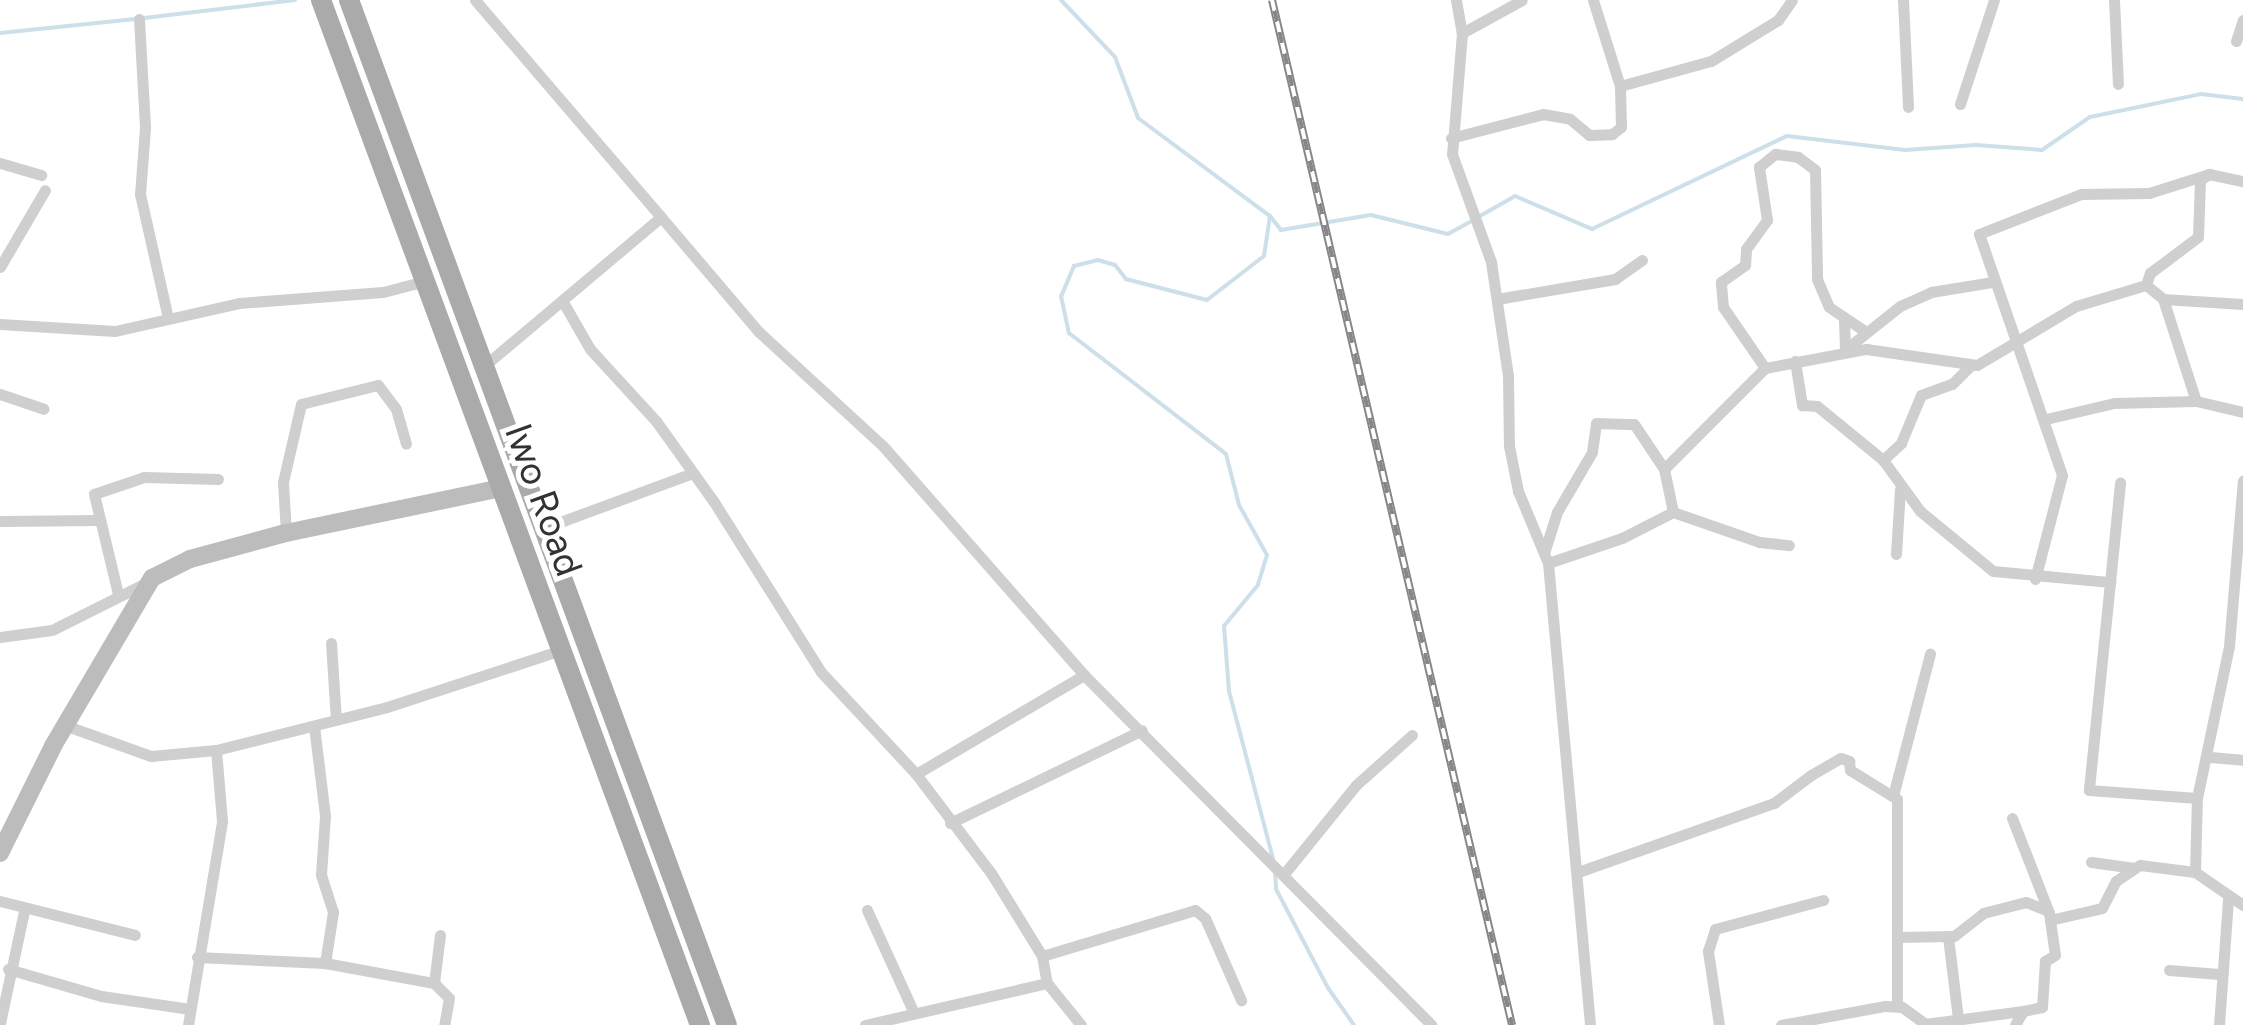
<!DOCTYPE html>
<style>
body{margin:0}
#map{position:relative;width:2243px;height:1025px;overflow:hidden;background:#fff;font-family:Figtree,sans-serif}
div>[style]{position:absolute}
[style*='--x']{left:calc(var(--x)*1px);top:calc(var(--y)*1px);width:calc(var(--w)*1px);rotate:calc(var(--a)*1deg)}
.stream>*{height:4px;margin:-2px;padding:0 2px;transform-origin:2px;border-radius:2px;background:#cddfe9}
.street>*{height:11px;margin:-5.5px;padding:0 5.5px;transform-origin:5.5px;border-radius:5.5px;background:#cfcfcf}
.secondary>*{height:18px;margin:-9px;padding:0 9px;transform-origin:9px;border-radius:9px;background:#bcbcbc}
.primary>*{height:20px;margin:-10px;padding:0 10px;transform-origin:10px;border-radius:10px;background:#aaa}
.rail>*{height:8px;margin-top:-4px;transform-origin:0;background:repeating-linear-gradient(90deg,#fff 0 11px,#878787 0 22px);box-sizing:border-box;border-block:2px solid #878787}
span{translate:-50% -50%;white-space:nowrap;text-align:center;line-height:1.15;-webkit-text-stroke:10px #fff;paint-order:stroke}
.street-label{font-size:38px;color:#323232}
</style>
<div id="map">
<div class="stream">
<div style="--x:1061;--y:0;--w:79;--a:46.5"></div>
<div style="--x:1115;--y:57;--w:65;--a:69.3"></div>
<div style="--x:1138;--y:118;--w:164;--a:36.6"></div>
<div style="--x:1270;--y:216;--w:40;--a:98.5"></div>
<div style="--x:1264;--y:256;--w:72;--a:142.3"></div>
<div style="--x:1207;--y:300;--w:84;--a:-165.5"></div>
<div style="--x:1126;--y:279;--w:18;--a:-128"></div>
<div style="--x:1115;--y:265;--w:18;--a:-164"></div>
<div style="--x:1098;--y:260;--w:25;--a:166"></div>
<div style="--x:1074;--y:266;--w:33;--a:113"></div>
<div style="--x:1061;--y:296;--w:38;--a:78"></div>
<div style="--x:1069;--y:333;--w:198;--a:37.6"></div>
<div style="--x:1226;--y:454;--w:53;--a:75.7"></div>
<div style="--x:1239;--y:505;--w:57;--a:60.8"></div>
<div style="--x:1267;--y:555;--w:31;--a:107"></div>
<div style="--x:1258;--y:585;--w:53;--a:129.7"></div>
<div style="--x:1224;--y:626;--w:65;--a:85.6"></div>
<div style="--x:1229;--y:691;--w:174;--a:75.3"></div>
<div style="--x:144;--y:18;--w:152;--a:-6.8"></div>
<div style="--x:0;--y:33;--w:136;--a:-5.9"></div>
<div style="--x:1270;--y:216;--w:18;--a:52"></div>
<div style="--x:1281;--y:230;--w:91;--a:-9.5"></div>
<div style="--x:1371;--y:215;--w:79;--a:13.9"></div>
<div style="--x:1448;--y:234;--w:26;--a:-29"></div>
<div style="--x:1480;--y:216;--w:40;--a:-29.7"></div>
<div style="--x:1515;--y:196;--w:84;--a:23.2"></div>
<div style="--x:1592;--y:229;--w:216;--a:-25.5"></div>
<div style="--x:1787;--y:136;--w:119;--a:6.8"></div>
<div style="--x:1905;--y:150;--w:71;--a:-4"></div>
<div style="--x:1976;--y:145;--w:66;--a:4.3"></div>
<div style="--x:2042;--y:150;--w:58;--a:-34.5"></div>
<div style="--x:2090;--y:117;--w:113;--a:-11.7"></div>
<div style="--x:2201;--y:94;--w:42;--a:6.8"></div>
<div style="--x:1275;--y:873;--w:16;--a:86"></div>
<div style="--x:1276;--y:889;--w:112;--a:62.3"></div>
<div style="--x:1328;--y:988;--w:45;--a:54.9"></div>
</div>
<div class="street">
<div style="--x:475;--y:0;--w:286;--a:49.4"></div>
<div style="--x:1456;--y:0;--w:34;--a:80"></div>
<div style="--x:1462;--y:33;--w:121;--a:94.7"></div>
<div style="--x:1452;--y:154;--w:115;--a:70.1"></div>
<div style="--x:1491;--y:262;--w:115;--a:81.5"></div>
<div style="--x:1508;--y:376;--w:70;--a:89.2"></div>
<div style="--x:1509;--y:446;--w:46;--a:78.7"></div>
<div style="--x:1518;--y:491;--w:78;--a:67.4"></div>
<div style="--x:1548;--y:563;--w:464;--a:84.8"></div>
<div style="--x:1593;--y:0;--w:90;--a:72.6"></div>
<div style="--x:1903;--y:0;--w:107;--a:87.3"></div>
<div style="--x:2114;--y:0;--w:84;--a:87.3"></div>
<div style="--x:139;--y:19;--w:109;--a:86.8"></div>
<div style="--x:145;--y:128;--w:66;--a:94.3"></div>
<div style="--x:140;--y:194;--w:127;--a:77.3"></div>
<div style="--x:1462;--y:33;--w:68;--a:-28.8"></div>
<div style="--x:2236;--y:41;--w:22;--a:-72"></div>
<div style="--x:1960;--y:104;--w:109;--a:-71.9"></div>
<div style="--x:1451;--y:138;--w:95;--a:-14.6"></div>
<div style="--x:1543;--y:114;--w:27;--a:10"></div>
<div style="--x:1570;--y:119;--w:25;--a:40"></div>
<div style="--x:1589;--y:135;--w:23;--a:-2"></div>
<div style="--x:1612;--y:134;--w:11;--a:-38"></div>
<div style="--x:1621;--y:127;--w:41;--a:-91.4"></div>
<div style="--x:1620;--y:86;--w:94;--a:-15.4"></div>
<div style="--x:1711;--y:61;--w:79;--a:-31.5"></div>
<div style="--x:1778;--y:20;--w:24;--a:-55"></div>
<div style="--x:0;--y:163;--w:43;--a:16.3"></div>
<div style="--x:0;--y:267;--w:89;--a:-59.7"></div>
<div style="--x:2146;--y:285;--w:22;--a:39"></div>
<div style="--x:2163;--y:299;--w:107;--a:72.1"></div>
<div style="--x:2196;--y:401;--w:48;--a:13.2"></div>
<div style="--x:1497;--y:299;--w:120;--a:-9.6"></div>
<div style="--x:1615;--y:279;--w:33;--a:-35"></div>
<div style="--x:2163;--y:299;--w:80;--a:3.6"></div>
<div style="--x:563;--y:302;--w:54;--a:60.1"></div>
<div style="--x:590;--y:349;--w:98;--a:47.5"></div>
<div style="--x:656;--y:421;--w:100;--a:54.4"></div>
<div style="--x:714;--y:502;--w:201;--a:57.8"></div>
<div style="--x:821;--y:672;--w:139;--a:47"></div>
<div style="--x:916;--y:774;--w:124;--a:52.9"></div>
<div style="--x:991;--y:873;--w:97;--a:58.4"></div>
<div style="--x:1042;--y:956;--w:27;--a:80"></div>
<div style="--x:1047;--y:983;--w:54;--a:51"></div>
<div style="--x:1844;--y:320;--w:29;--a:88"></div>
<div style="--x:0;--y:324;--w:115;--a:3.5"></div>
<div style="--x:115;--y:331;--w:127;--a:-12.7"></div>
<div style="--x:239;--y:303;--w:144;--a:-4.4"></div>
<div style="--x:383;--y:292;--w:43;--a:-14.7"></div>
<div style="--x:1846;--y:349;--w:69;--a:-38.5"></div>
<div style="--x:1900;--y:306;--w:34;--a:-24"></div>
<div style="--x:1931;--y:292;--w:63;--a:-9.2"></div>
<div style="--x:1795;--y:361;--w:45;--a:81"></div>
<div style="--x:1802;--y:405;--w:15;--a:4"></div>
<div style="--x:1817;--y:406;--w:85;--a:39.3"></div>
<div style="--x:1883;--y:460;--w:63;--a:54"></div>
<div style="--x:1920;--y:511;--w:94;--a:39.4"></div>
<div style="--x:1993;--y:571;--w:118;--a:5.4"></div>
<div style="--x:2110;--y:582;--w:209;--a:95.8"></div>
<div style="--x:2089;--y:790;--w:108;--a:4.2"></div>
<div style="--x:484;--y:366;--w:231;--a:-40.1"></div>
<div style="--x:661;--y:217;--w:151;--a:49.6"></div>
<div style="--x:759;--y:332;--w:168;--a:42.6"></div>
<div style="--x:883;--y:446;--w:305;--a:48.7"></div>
<div style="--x:1084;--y:675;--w:493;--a:45.2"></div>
<div style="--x:1765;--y:368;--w:74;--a:-124.5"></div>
<div style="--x:1723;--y:307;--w:25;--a:-95"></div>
<div style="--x:1721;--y:282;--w:29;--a:-35"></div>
<div style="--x:1745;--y:265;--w:16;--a:-86"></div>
<div style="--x:1746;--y:249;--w:36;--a:-54"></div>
<div style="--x:1767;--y:220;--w:54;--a:-98.6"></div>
<div style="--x:1759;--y:167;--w:21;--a:-39"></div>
<div style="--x:1775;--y:154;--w:23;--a:7"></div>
<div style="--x:1798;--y:157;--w:21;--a:37"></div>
<div style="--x:1815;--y:170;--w:109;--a:88.9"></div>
<div style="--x:1817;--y:279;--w:30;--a:67"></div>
<div style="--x:1829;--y:307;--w:45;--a:34"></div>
<div style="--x:0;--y:394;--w:46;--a:18.8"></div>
<div style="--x:2046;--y:419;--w:70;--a:-13.2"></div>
<div style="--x:2114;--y:403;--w:82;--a:-1.4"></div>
<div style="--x:1883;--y:460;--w:25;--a:-43"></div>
<div style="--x:1901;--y:443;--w:52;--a:-67.4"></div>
<div style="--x:1921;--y:395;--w:33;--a:-20"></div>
<div style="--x:1952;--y:384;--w:24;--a:-45"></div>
<div style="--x:1673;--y:512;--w:91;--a:19.2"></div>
<div style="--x:1759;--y:542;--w:30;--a:6"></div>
<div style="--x:0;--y:521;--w:98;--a:-0.6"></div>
<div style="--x:544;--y:528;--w:156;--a:-20.3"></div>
<div style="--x:286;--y:533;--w:51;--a:-93.4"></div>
<div style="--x:283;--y:482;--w:80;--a:-77"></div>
<div style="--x:301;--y:404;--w:79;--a:-13.9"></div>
<div style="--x:378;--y:385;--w:30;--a:53"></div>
<div style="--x:396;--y:409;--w:36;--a:74"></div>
<div style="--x:1544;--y:553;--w:43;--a:-72.4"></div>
<div style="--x:1557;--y:512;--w:69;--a:-59.7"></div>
<div style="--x:1592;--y:452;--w:29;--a:-82"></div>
<div style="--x:1596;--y:423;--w:38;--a:2"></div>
<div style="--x:1634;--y:424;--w:54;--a:56.3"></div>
<div style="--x:1896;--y:554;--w:65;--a:-86.5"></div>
<div style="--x:1548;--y:563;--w:78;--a:-18.7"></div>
<div style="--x:1622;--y:538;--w:57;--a:-27"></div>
<div style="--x:1673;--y:512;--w:44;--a:-101.8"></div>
<div style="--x:1664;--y:469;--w:143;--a:-45"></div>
<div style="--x:1765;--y:368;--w:103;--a:-10.7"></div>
<div style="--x:1866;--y:349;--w:112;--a:8.2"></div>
<div style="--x:1977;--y:365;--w:115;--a:-30.8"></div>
<div style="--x:2076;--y:306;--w:73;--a:-16.7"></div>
<div style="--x:2146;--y:285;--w:13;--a:-72"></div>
<div style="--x:2150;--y:273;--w:60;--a:-36.9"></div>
<div style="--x:2198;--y:237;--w:57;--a:-88"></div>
<div style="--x:2200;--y:180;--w:11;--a:-34"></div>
<div style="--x:2035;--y:579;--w:107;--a:-75.4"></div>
<div style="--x:2062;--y:475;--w:255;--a:-109"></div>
<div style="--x:1979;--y:234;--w:110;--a:-21.4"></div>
<div style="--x:2081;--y:194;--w:68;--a:-0.8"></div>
<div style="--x:2149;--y:193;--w:63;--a:-17.6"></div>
<div style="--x:2209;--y:174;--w:35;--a:12"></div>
<div style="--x:2110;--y:582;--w:100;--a:-84.2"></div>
<div style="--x:118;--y:594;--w:103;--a:-103.5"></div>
<div style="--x:94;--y:494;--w:53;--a:-18.8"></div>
<div style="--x:144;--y:477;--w:74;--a:1.5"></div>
<div style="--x:0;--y:637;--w:52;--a:-7.7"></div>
<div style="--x:52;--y:630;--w:105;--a:-26.6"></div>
<div style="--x:331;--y:643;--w:77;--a:86.3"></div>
<div style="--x:67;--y:726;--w:89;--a:19.7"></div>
<div style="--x:151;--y:756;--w:65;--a:-5.3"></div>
<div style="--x:216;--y:750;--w:176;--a:-14.1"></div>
<div style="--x:387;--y:707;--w:183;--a:-18.1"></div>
<div style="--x:314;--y:726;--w:91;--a:83"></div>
<div style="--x:325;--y:816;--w:59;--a:93.9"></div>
<div style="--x:321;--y:875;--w:39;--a:72"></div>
<div style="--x:333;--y:912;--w:52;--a:98.9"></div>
<div style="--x:2210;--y:757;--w:33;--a:5"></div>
<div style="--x:916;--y:774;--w:195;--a:-30.5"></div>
<div style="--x:1894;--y:792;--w:143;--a:-75.4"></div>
<div style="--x:2012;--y:818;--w:102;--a:68.7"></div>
<div style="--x:2049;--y:913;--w:42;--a:81.9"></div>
<div style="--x:2055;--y:955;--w:12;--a:149"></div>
<div style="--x:2045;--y:961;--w:46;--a:93.7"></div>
<div style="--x:2042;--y:1007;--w:19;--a:168"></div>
<div style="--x:2023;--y:1011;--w:16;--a:120"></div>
<div style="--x:950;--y:823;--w:213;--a:-25.8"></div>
<div style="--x:2091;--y:862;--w:44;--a:7.8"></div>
<div style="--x:1578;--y:872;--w:208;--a:-19.4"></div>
<div style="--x:1774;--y:803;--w:46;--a:-37.1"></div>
<div style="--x:1811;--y:775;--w:34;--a:-30"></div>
<div style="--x:1841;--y:758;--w:9;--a:21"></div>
<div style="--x:1849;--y:761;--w:9;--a:84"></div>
<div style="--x:1850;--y:770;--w:55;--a:31.7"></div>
<div style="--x:1897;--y:799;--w:207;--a:90"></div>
<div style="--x:2195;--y:872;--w:74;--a:-88.5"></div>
<div style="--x:2197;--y:798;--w:155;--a:-78.1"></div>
<div style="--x:2229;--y:646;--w:166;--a:-85.2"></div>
<div style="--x:1284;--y:874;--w:114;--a:-51"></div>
<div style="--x:1356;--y:785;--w:75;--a:-41.8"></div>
<div style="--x:0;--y:901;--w:139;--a:14.1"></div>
<div style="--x:867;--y:910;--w:113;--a:65.5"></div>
<div style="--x:2050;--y:920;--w:53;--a:-13"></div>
<div style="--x:2102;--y:908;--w:30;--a:-63"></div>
<div style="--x:2116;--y:881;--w:29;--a:-34"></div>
<div style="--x:2140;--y:865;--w:55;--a:7.3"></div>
<div style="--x:2195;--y:872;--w:58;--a:34.5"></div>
<div style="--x:440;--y:935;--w:48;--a:97.1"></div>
<div style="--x:434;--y:983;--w:21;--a:45"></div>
<div style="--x:449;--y:998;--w:27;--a:100"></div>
<div style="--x:1897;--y:937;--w:57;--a:-1"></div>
<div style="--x:1954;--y:936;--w:37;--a:-38"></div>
<div style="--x:1983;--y:913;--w:44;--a:-14.3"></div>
<div style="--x:2026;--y:902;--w:22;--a:22"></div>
<div style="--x:1948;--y:937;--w:83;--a:83"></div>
<div style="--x:1042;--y:956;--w:160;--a:-16.7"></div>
<div style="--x:1195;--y:910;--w:13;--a:39"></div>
<div style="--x:1205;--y:918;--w:90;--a:66.3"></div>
<div style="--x:197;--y:957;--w:128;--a:2.7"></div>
<div style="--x:325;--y:963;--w:111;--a:10.4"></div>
<div style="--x:8;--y:969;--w:97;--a:16.2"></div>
<div style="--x:101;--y:996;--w:90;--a:8.3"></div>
<div style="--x:2169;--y:970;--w:50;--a:4.6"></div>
<div style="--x:0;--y:1023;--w:115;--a:-77.9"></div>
<div style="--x:188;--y:1025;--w:207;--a:-80.5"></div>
<div style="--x:222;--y:821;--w:71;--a:-94.8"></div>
<div style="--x:865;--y:1025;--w:187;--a:-13"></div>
<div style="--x:1719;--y:1025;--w:75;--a:-98.5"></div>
<div style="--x:1708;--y:951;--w:23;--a:-72"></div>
<div style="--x:1715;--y:929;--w:112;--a:-15"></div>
<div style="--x:1781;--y:1025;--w:106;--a:-10.4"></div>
<div style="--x:1885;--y:1006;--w:17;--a:3"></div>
<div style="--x:1902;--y:1007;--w:29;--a:36"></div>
<div style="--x:1925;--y:1024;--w:99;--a:-7.6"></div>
<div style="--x:2219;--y:1025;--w:126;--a:-85.9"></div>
</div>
<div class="secondary">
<div style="--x:0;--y:853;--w:119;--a:-63.6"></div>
<div style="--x:53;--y:746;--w:195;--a:-59.5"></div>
<div style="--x:152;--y:578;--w:42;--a:-26.6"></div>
<div style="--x:190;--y:559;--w:99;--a:-15.2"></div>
<div style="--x:286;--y:533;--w:221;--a:-11.8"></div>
</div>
<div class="primary">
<div style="--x:321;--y:0;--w:1093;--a:69.71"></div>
<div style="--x:349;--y:0;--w:1092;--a:69.76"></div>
</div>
<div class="rail">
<div style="--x:1272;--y:0;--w:1053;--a:76.82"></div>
</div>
<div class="street-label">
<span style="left:543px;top:500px;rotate:70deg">Iwo Road</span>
</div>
</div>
